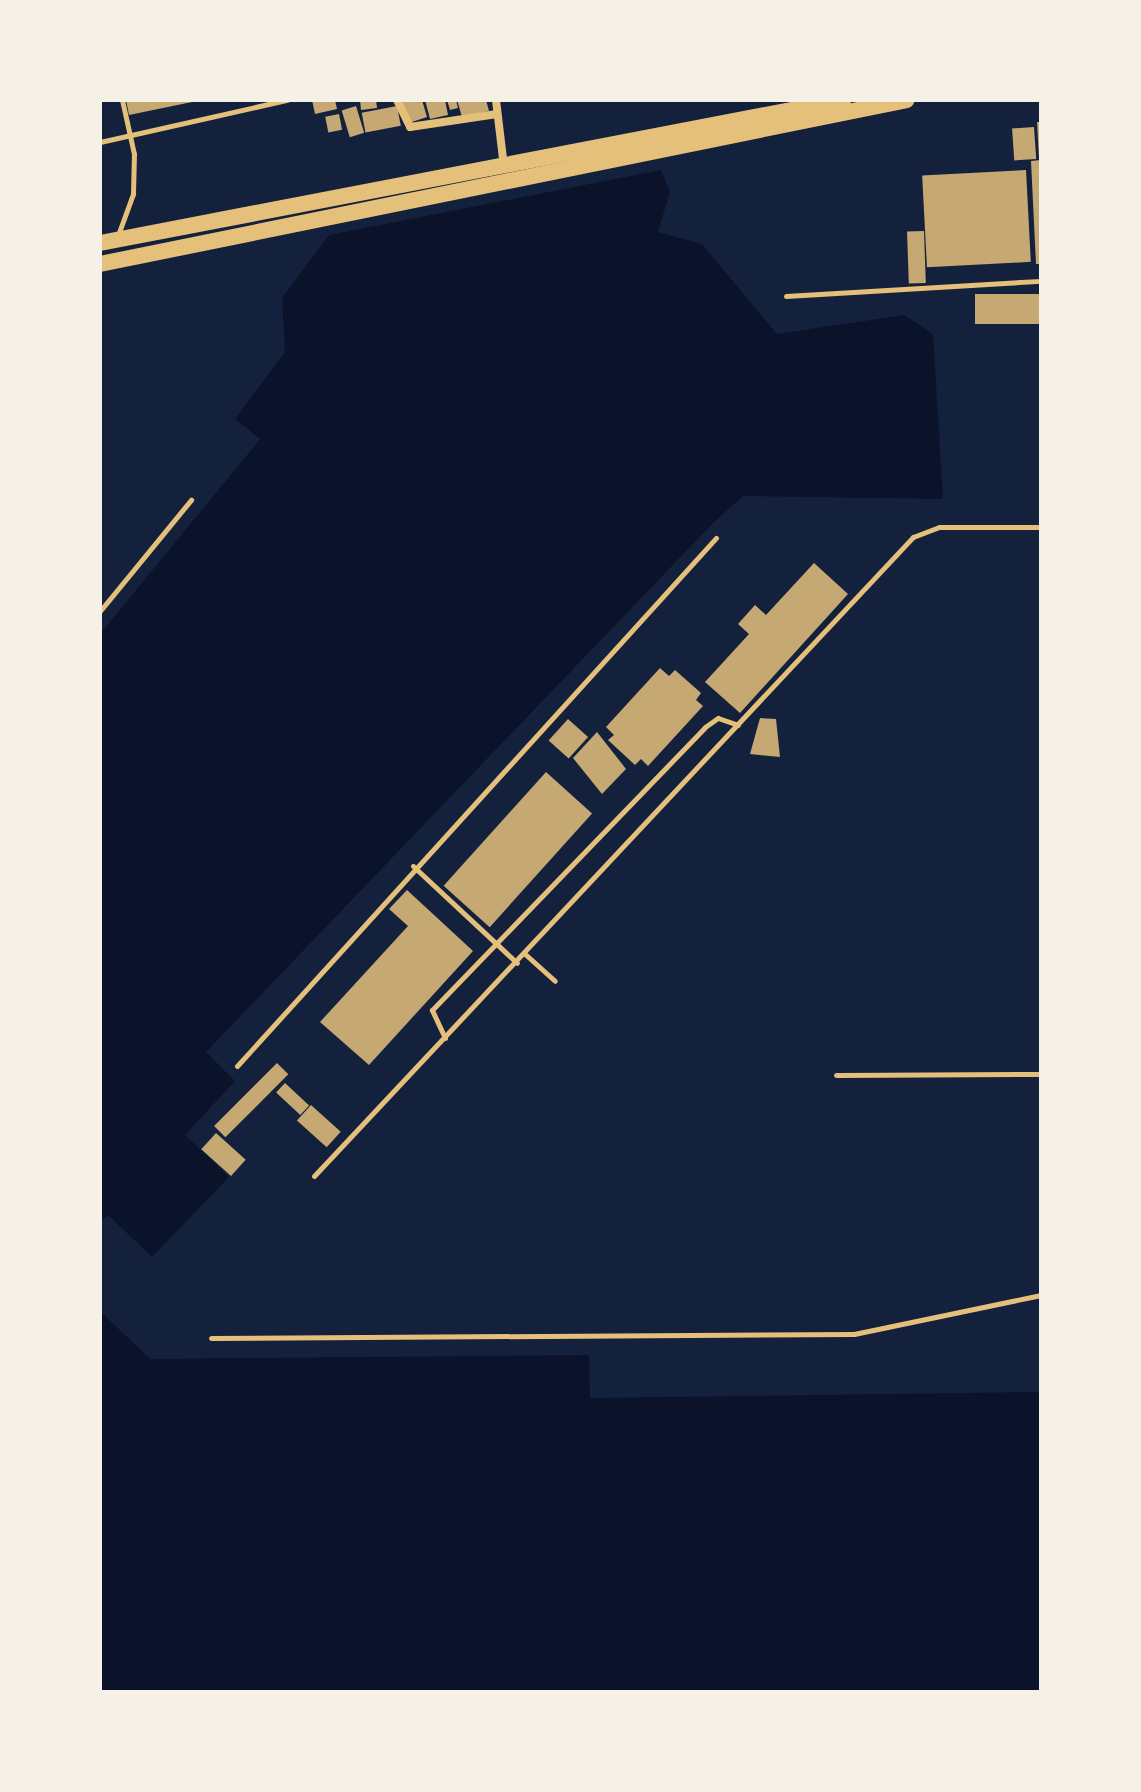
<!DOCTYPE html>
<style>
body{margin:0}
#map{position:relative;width:1141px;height:1792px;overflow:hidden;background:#14213d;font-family:"Alegreya Sans",sans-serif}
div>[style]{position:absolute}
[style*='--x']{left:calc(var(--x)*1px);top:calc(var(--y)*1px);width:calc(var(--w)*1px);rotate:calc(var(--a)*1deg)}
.water>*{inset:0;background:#0b132b}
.building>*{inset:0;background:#c6a872;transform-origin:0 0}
.service>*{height:5px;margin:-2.5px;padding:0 2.5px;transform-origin:2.5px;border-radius:2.5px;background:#e5c07b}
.minor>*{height:8px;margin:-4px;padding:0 4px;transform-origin:4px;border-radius:4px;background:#e5c07b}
.trunk>*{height:16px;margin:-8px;padding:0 8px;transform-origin:8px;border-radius:8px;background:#e5c07b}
span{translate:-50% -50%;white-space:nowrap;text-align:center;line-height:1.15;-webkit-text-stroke:8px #f6f1e7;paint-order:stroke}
.frame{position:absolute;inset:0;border:102px solid #f6f1e7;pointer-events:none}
</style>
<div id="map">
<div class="water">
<div style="clip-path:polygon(661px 170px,670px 192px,658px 232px,702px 244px,777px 334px,904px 315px,933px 334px,943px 499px,743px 496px,713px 523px,206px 1052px,235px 1081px,185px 1135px,229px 1177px,152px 1257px,108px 1215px,100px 1222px,100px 634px,260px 439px,235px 419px,285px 352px,282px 298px,329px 235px)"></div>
<div style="clip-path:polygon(100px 1311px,150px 1359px,589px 1355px,590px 1398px,1041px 1392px,1041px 1692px,100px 1692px)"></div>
</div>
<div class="building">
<div style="clip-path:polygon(126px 100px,197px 100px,197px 101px,129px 115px)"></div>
<div style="clip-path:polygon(312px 100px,335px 100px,337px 109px,315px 114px)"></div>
<div style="clip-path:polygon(360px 100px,376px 100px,377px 108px,361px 110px)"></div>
<div style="clip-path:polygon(401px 100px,422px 100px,427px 117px,409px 123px)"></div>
<div style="clip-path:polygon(425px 100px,445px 100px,448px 115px,430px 119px)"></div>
<div style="clip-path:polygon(447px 100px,456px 100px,458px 108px,450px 110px)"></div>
<div style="clip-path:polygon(457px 100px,486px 100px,489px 111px,462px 117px)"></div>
<div style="left:356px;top:106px;width:28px;height:15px;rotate:73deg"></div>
<div style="left:397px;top:106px;width:20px;height:36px;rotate:79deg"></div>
<div style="left:339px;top:114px;width:16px;height:14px;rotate:79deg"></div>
<div style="clip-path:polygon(1037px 122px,1041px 122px,1041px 158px,1039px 158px)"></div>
<div style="left:1034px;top:127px;width:32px;height:22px;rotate:86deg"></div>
<div style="clip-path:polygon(1041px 160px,1041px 264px,1036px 264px,1031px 161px)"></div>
<div style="left:1026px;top:170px;width:92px;height:104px;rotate:87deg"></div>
<div style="left:924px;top:231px;width:52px;height:17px;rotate:88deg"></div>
<div style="left:1041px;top:294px;width:30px;height:66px;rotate:90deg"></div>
<div style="clip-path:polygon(814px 563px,848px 594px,740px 713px,705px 682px,749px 634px,738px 624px,755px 605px,766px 615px)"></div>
<div style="clip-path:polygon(660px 668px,669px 676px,675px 670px,701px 693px,696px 700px,703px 706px,648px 766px,641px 759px,635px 765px,608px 740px,614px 735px,606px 727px)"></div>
<div style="clip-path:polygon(760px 718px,776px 719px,780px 757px,750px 754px)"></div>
<div style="left:568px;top:719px;width:27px;height:29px;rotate:42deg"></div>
<div style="clip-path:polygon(597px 732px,626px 769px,602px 794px,573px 758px)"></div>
<div style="left:546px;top:772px;width:62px;height:153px;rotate:42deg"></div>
<div style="clip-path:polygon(407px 890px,473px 951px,369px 1065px,320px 1022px,408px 926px,389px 909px)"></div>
<div style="left:277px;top:1063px;width:16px;height:89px;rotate:45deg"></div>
<div style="left:285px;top:1083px;width:33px;height:13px;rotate:43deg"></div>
<div style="left:311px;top:1105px;width:40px;height:21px;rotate:42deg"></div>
<div style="left:216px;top:1133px;width:40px;height:22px;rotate:42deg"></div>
</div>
<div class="service">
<div style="--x:100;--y:142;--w:192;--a:-12.7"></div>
<div style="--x:118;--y:235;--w:44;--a:-69.9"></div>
<div style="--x:133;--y:194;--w:40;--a:-88.6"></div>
<div style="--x:134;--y:154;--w:55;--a:-102.5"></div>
<div style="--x:786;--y:296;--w:255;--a:-3.4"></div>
<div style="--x:100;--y:611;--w:144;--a:-50.7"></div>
<div style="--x:413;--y:866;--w:142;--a:43"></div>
<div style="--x:525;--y:954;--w:40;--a:42"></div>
<div style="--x:445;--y:1038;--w:31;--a:-115"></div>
<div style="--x:432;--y:1010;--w:393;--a:-46"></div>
<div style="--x:705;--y:727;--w:16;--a:-35"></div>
<div style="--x:718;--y:718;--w:21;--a:19"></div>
<div style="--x:237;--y:1066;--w:713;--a:-47.79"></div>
<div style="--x:836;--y:1075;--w:205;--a:-0.3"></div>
<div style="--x:314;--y:1176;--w:876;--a:-46.85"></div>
<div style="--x:913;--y:537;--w:28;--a:-21"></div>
<div style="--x:939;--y:527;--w:102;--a:0"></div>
<div style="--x:211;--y:1338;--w:643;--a:-0.36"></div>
<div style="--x:854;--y:1334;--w:191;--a:-11.8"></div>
</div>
<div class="minor">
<div style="--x:397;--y:100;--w:30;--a:64"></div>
<div style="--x:410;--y:127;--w:88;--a:-8.5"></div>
<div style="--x:496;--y:100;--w:67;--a:83.2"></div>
</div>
<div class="trunk">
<div style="--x:100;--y:243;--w:757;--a:-10.89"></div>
<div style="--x:100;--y:264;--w:823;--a:-11.49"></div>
</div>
<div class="frame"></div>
</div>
